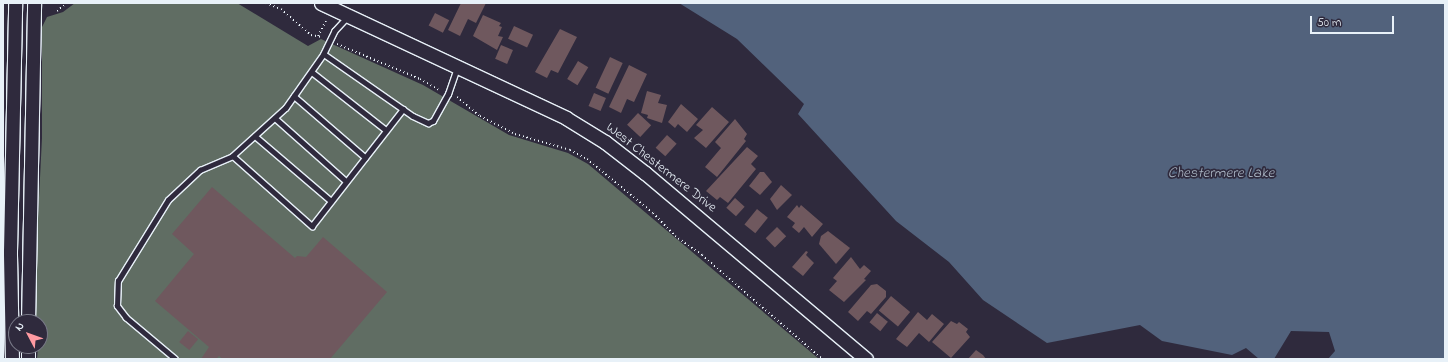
<!DOCTYPE html>
<style>
body{margin:0}
#map{position:relative;width:1448px;height:362px;overflow:hidden;background:#2f2a3d;font-family:"Indie Flower",sans-serif}
div>[style]{position:absolute}
[style*='--x']{left:calc(var(--x)*1px);top:calc(var(--y)*1px);width:calc(var(--w)*1px);rotate:calc(var(--a)*1deg)}
.green>*{inset:0;background:#606d63}
.water>*{inset:0;background:#52627c}
.building>*{inset:0;background:#6f585e;transform-origin:0 0}
.path>*{height:2px;margin-top:-1px;transform-origin:0;background:repeating-linear-gradient(90deg,#e8f1f8 0 1px,transparent 0 4px)}
.roads{filter:drop-shadow(1px 0 #e8f1f8) drop-shadow(-1px 0 #e8f1f8) drop-shadow(0 1px #e8f1f8) drop-shadow(0 -1px #e8f1f8)}
.lane>*{height:4.5px;margin:-2.25px;padding:0 2.25px;transform-origin:2.25px;border-radius:2.25px;background:#2f2a3d}
.secondary>*{height:13px;margin:-6.5px;padding:0 6.5px;transform-origin:6.5px;border-radius:6.5px;background:#2f2a3d}
span{translate:-50% -50%;white-space:nowrap;text-align:center;line-height:1.15;-webkit-text-stroke:3.5px #2f2a3d;paint-order:stroke}
.street-label{font-size:14px;color:#e8f1f8}
.water-label{font-size:15px;color:#acb8c6;font-style:italic}
.frame{position:absolute;inset:0;border:4px solid #e8f1f8;pointer-events:none}
.north{position:absolute;left:8px;top:314px;width:40px;height:40px;box-sizing:border-box;background:#2f2a3d;border:1px solid #797a88;border-radius:50%;rotate:311deg;font-size:11px;font-weight:700;line-height:16px;text-align:center;color:#e8f1f8}
.north::after{content:'';display:block;margin:auto;width:14px;height:18px;background:#ff9aa2;clip-path:polygon(50% 0,100% 100%,50% 72%,0 100%)}
.scale{position:absolute;left:1310px;top:16px;width:84px;height:18px;box-sizing:border-box;border:2px solid #e8f1f8;border-top:0;padding-left:5px;font-size:12px;line-height:14px;white-space:nowrap;color:#e8f1f8;-webkit-text-stroke:3px #2f2a3d;paint-order:stroke}
</style>
<div id="map">
<div class="green">
<div style="clip-path:polygon(75px 3px,237px 3px,308px 46px,321px 39px,423px 85px,509px 135px,568px 153px,588px 164px,819px 359px,37px 359px,40px 322px,35px 322px,36px 257px,42px 138px,42px 27px,47px 17px,63px 12px)"></div>
</div>
<div class="water">
<div style="clip-path:polygon(679px 3px,1445px 3px,1445px 359px,1328px 359px,1335px 351px,1329px 332px,1291px 331px,1274px 359px,1259px 359px,1246px 348px,1232px 355px,1162px 341px,1140px 325px,1047px 343px,983px 300px,949px 262px,896px 221px,798px 114px,804px 104px,737px 39px)"></div>
</div>
<div class="building">
<div style="clip-path:polygon(461px 3px,486px 3px,476px 23px,468px 19px,460px 36px,448px 30px)"></div>
<div style="left:435px;top:13px;width:16px;height:14px;rotate:27deg"></div>
<div style="clip-path:polygon(483px 15px,501px 23px,499px 26px,502px 27px,498px 36px,503px 37px,497px 50px,473px 36px)"></div>
<div style="left:514px;top:26px;width:21px;height:14px;rotate:25deg"></div>
<div style="clip-path:polygon(560px 29px,577px 37px,558px 73px,551px 70px,547px 78px,535px 72px)"></div>
<div style="left:501px;top:45px;width:13px;height:15px;rotate:23deg"></div>
<div style="left:610px;top:57px;width:14px;height:34px;rotate:25deg"></div>
<div style="left:578px;top:61px;width:12px;height:21px;rotate:31deg"></div>
<div style="clip-path:polygon(629px 65px,647px 74px,634px 102px,627px 99px,621px 113px,609px 107px)"></div>
<div style="clip-path:polygon(647px 91px,661px 95px,658px 103px,667px 105px,662px 123px,647px 118px,648px 115px,641px 113px)"></div>
<div style="left:594px;top:93px;width:13px;height:14px;rotate:23deg"></div>
<div style="clip-path:polygon(681px 104px,698px 119px,687px 132px,678px 124px,675px 128px,668px 122px)"></div>
<div style="clip-path:polygon(712px 107px,729px 122px,706px 148px,694px 138px,703px 130px,696px 125px)"></div>
<div style="left:638px;top:113px;width:18px;height:16px;rotate:43deg"></div>
<div style="clip-path:polygon(735px 119px,747px 134px,744px 139px,746px 141px,717px 177px,705px 167px,721px 148px,715px 142px)"></div>
<div style="left:667px;top:135px;width:13px;height:17px;rotate:42deg"></div>
<div style="clip-path:polygon(747px 147px,758px 156px,751px 164px,756px 169px,728px 203px,720px 197px,717px 200px,706px 191px)"></div>
<div style="clip-path:polygon(760px 172px,764px 172px,772px 182px,760px 195px,749px 186px)"></div>
<div style="clip-path:polygon(781px 185px,792px 195px,777px 210px,770px 199px)"></div>
<div style="clip-path:polygon(212px 187px,295px 258px,297px 256px,306px 257px,323px 237px,387px 292px,330px 359px,223px 359px,219px 356px,216px 359px,201px 359px,209px 347px,155px 301px,194px 254px,172px 234px)"></div>
<div style="left:735px;top:198px;width:13px;height:13px;rotate:42deg"></div>
<div style="clip-path:polygon(797px 205px,799px 208px,801px 205px,823px 224px,812px 237px,804px 227px,799px 233px,792px 227px,795px 223px,787px 217px)"></div>
<div style="left:757px;top:209px;width:14px;height:20px;rotate:39deg"></div>
<div style="left:777px;top:227px;width:13px;height:16px;rotate:45deg"></div>
<div style="clip-path:polygon(828px 231px,850px 248px,836px 264px,819px 244px,821px 236px)"></div>
<div style="clip-path:polygon(806px 251px,808px 252px,806px 255px,814px 263px,803px 276px,792px 267px)"></div>
<div style="clip-path:polygon(851px 257px,860px 269px,864px 265px,871px 271px,864px 279px,866px 280px,844px 302px,829px 290px,837px 281px,833px 278px)"></div>
<div style="clip-path:polygon(877px 284px,886px 291px,886px 297px,871px 314px,867px 311px,858px 321px,848px 312px,871px 285px)"></div>
<div style="left:891px;top:296px;width:25px;height:19px;rotate:40deg"></div>
<div style="clip-path:polygon(918px 312px,927px 320px,932px 314px,944px 324px,929px 342px,919px 333px,907px 347px,896px 339px)"></div>
<div style="left:877px;top:313px;width:14px;height:12px;rotate:39deg"></div>
<div style="clip-path:polygon(951px 321px,957px 324px,959px 322px,968px 329px,966px 332px,970px 337px,951px 358px,932px 342px)"></div>
<div style="left:188px;top:331px;width:13px;height:14px;rotate:39deg"></div>
<div style="clip-path:polygon(976px 350px,983px 355px,986px 359px,968px 359px)"></div>
</div>
<div class="path">
<div style="--x:266;--y:3;--w:16;--a:22"></div>
<div style="--x:281;--y:9;--w:40;--a:41"></div>
<div style="--x:311;--y:35;--w:11;--a:10"></div>
<div style="--x:57;--y:11;--w:13;--a:-39"></div>
<div style="--x:318;--y:36;--w:17;--a:-62"></div>
<div style="--x:337;--y:44;--w:90;--a:22.9"></div>
<div style="--x:420;--y:79;--w:22;--a:30"></div>
<div style="--x:457;--y:97;--w:30;--a:40"></div>
<div style="--x:480;--y:116;--w:39;--a:27"></div>
<div style="--x:515;--y:134;--w:57;--a:16.2"></div>
<div style="--x:570;--y:150;--w:19;--a:28"></div>
<div style="--x:587;--y:159;--w:85;--a:39.3"></div>
<div style="--x:653;--y:213;--w:32;--a:46"></div>
<div style="--x:675;--y:236;--w:33;--a:35"></div>
<div style="--x:702;--y:255;--w:159;--a:40.9"></div>
</div>
<div class="roads">
<div class="lane">
<div style="--x:348;--y:17;--w:19;--a:133"></div>
<div style="--x:335;--y:31;--w:25;--a:116"></div>
<div style="--x:324;--y:54;--w:66;--a:125.1"></div>
<div style="--x:286;--y:108;--w:72;--a:137.8"></div>
<div style="--x:233;--y:156;--w:106;--a:41.5"></div>
<div style="--x:312;--y:226;--w:148;--a:-52.1"></div>
<div style="--x:324;--y:54;--w:108;--a:34.9"></div>
<div style="--x:413;--y:116;--w:17;--a:25"></div>
<div style="--x:428;--y:123;--w:5;--a:-22"></div>
<div style="--x:433;--y:121;--w:31;--a:-61"></div>
<div style="--x:448;--y:94;--w:28;--a:-71"></div>
<div style="--x:312;--y:72;--w:94;--a:38.1"></div>
<div style="--x:294;--y:96;--w:94;--a:40.7"></div>
<div style="--x:275;--y:118;--w:95;--a:41.6"></div>
<div style="--x:255;--y:136;--w:100;--a:40.5"></div>
<div style="--x:175;--y:359;--w:64;--a:-140.1"></div>
<div style="--x:126;--y:318;--w:15;--a:-127"></div>
<div style="--x:117;--y:306;--w:25;--a:-88"></div>
<div style="--x:118;--y:281;--w:95;--a:-58.3"></div>
<div style="--x:168;--y:200;--w:44;--a:-43.2"></div>
<div style="--x:200;--y:170;--w:36;--a:-23"></div>
</div>
<div class="secondary">
<div style="--x:321;--y:3;--w:271;--a:25.1"></div>
<div style="--x:566;--y:118;--w:46;--a:31.6"></div>
<div style="--x:605;--y:142;--w:51;--a:37.8"></div>
<div style="--x:645;--y:173;--w:289;--a:40.1"></div>
<div style="--x:28;--y:322;--w:319;--a:-88.9"></div>
<div style="--x:28;--y:346;--w:13;--a:90"></div>
<div style="--x:12;--y:359;--w:108;--a:-91.1"></div>
<div style="--x:10;--y:251;--w:248;--a:-88.8"></div>
</div>
</div>
<div class="street-label">
<span style="left:661px;top:168px;rotate:38deg">West Chestermere Drive</span>
</div>
<div class="water-label">
<span style="left:1221px;top:174px">Chestermere Lake</span>
</div>
<div class="frame"></div>
<div class="north">N</div>
<div class="scale">50 m</div>
</div>
